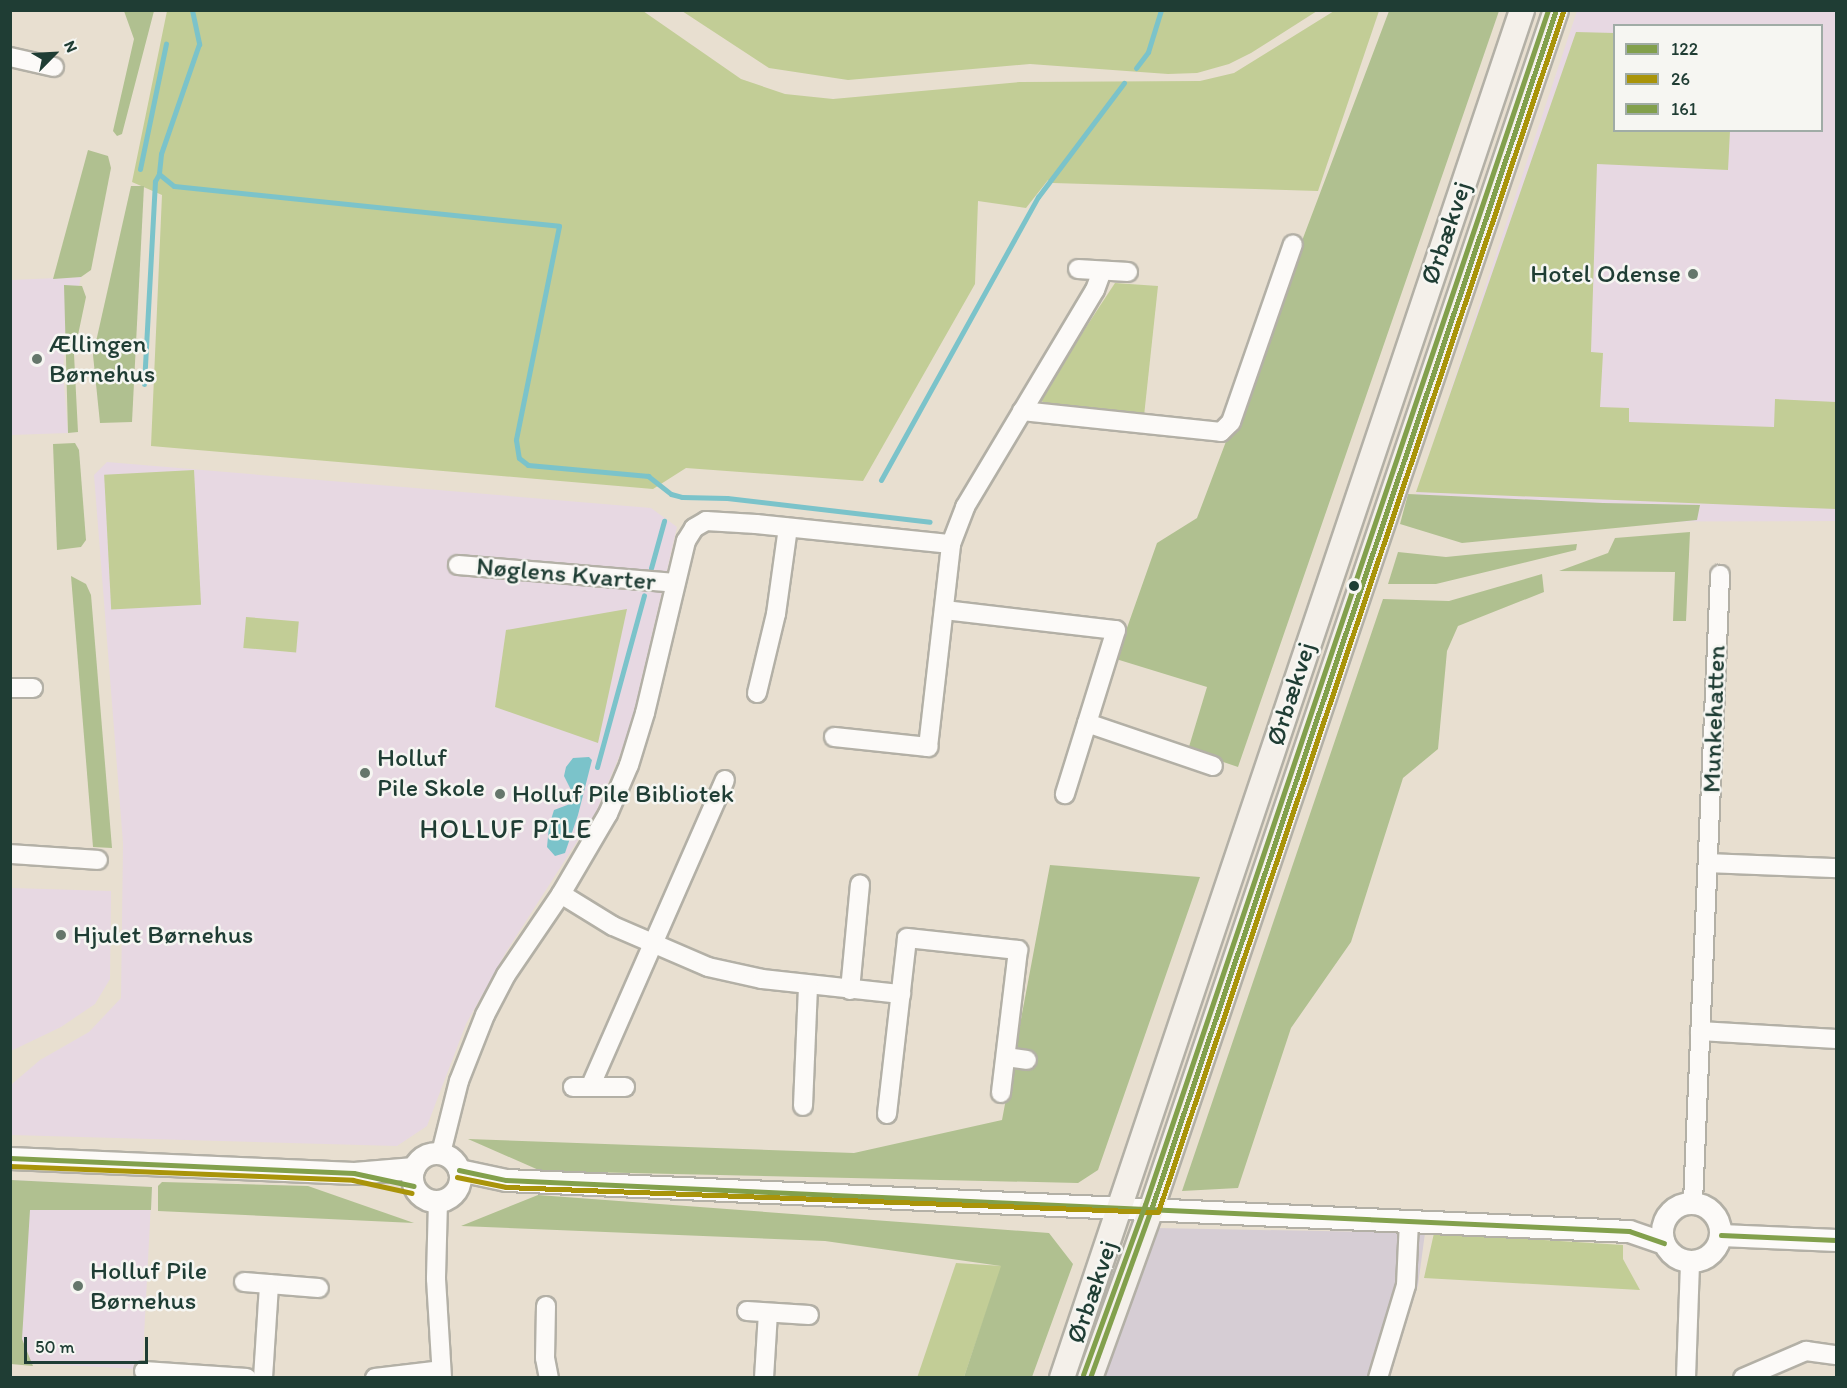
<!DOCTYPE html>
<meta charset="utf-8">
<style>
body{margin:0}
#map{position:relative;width:1847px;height:1388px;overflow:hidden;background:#e8dfd0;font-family:Itim,sans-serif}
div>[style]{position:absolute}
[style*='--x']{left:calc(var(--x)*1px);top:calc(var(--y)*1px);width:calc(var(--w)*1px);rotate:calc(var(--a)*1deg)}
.built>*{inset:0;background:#e7d8e2;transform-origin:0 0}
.industrial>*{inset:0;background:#d6cdd4}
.green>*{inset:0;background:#c2cd96;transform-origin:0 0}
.forest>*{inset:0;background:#b0c090}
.water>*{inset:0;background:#7bc3ca}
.stream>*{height:5px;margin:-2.5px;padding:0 2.5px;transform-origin:2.5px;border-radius:2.5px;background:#7bc3ca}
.roads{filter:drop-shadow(2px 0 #b3b0a6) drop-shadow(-2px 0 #b3b0a6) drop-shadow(0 2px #b3b0a6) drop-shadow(0 -2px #b3b0a6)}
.minor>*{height:18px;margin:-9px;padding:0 9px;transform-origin:9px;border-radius:9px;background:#fcfaf8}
.tertiary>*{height:21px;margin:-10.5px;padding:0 10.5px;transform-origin:10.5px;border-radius:10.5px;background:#fcfaf8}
.tertiary>.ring{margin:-10.5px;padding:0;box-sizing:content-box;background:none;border:21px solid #fcfaf8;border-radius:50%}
.secondary>*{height:24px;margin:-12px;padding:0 12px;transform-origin:12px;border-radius:12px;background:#f4f0ea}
.bus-1>*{height:4.5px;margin:-2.25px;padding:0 2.25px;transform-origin:2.25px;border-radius:2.25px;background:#82a04c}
.bus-2>*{height:4.5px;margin:-2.25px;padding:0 2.25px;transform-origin:2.25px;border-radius:2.25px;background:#a9940a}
.bus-3>*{height:4.5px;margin:-2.25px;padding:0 2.25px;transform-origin:2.25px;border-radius:2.25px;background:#82a04c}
.dots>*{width:16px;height:16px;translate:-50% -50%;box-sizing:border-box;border:3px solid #f6f6f2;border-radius:50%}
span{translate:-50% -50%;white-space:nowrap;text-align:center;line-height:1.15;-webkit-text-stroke:5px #f6f6f2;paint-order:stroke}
.street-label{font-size:26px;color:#1f3d34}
.poi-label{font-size:26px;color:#1f3d34}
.right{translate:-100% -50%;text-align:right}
.left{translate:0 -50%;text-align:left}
.neighbourhood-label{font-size:27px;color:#1f3d34;letter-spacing:1.5px}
.frame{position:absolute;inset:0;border:12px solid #1f3d34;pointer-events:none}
.legend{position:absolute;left:1613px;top:24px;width:210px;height:108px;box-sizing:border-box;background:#f6f6f2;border:2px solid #a0aca6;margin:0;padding:8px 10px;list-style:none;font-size:18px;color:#1f3d34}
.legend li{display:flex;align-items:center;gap:12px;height:30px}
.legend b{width:30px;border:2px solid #a0aca6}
.north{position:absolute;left:24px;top:24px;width:60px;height:60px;-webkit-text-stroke:4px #f6f6f2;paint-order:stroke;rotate:66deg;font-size:16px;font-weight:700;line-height:24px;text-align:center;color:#1f3d34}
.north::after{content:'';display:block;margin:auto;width:21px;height:27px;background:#1f3d34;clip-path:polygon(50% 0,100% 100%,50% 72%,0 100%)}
.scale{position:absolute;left:24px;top:1337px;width:124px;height:27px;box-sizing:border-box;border:3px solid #1f3d34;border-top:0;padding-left:8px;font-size:18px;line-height:21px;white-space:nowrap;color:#1f3d34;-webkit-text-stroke:4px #f6f6f2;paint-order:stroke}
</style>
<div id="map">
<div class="built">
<div style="clip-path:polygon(evenodd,1577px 11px,1836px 11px,1836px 521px,1407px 522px,1577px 11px,1614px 26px,1822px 26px,1822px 130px,1614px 130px,1614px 26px)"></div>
<div style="clip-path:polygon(81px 277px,65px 345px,63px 372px,68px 433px,11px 435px,10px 280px)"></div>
<div style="clip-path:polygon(107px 462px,651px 508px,677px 527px,629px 733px,596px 812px,506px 952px,466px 1024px,427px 1126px,397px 1146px,11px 1135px,12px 1084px,40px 1060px,89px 1032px,121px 998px,123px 843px,94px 475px)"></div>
<div style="clip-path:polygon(11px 888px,111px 891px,110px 979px,95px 1004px,61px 1027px,11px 1051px)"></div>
<div style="left:11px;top:1180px;width:141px;height:182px;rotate:3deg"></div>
</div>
<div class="industrial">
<div style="clip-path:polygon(1156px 1228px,1425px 1233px,1418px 1285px,1390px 1377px,1102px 1378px)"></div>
</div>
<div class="green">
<div style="clip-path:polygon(167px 11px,643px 11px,741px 79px,785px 94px,833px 99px,1020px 82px,1200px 81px,1234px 73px,1334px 11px,1379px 11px,1318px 191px,1053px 183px,1048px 180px,1026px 208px,978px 201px,975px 284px,863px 481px,686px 468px,653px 489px,151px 446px,162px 195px,132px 182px)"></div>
<div style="clip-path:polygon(682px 11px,682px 10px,1317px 11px,1251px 53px,1229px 64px,1197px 73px,1168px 74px,1030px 64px,848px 80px,769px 68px)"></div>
<div style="clip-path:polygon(1576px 32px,1614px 33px,1614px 130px,1730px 131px,1728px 170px,1597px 164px,1591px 352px,1603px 353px,1600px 407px,1629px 408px,1629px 422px,1774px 427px,1775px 399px,1836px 402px,1836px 509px,1416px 492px)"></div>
<div style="clip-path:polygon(1115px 283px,1158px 286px,1144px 416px,1045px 407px,1040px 397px)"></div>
<div style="left:194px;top:470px;width:135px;height:90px;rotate:87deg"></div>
<div style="clip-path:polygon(627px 609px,598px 743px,495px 707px,506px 630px)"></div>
<div style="left:246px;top:617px;width:53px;height:31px;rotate:5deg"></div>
<div style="clip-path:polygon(1434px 1233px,1623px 1245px,1623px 1259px,1640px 1290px,1424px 1278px)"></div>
<div style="clip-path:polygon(956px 1263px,1002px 1266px,964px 1377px,917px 1378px)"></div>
</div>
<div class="forest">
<div style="clip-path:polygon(124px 11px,154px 11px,122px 134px,117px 136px,113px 131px,134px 39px)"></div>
<div style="clip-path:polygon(1389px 11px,1499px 11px,1238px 767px,1188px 750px,1207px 687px,1116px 659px,1157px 543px,1197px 518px)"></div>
<div style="clip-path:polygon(88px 150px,108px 156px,111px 168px,91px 270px,81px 277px,53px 279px)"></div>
<div style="clip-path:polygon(131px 186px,144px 186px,132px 422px,100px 423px,93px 355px)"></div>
<div style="clip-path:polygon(64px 285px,82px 286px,86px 297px,74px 354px,78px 432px,68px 433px)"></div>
<div style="clip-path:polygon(75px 443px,79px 450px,86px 540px,81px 547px,57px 550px,53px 444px)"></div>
<div style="clip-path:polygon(1408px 494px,1603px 503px,1700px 505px,1697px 520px,1462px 543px,1400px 524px)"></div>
<div style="clip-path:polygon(1690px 532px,1686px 621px,1673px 621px,1675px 572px,1559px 571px,1608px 553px,1615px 538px)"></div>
<div style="clip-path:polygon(1577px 544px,1576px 550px,1436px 584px,1388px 584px,1398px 552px,1446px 557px)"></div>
<div style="clip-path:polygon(1542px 574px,1544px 592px,1458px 626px,1447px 651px,1438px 749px,1403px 778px,1351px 942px,1291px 1028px,1238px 1188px,1182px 1191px,1383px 599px,1449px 601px)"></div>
<div style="clip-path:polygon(71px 576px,86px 584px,91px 595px,112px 848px,93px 847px)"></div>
<div style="clip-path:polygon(1050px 865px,1200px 877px,1098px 1170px,1078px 1183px,541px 1171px,468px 1139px,854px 1153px,1002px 1120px)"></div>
<div style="clip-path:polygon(11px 1180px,152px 1187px,151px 1210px,30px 1210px,22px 1339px,33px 1366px,11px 1364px)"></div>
<div style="clip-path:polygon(162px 1182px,308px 1186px,414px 1223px,158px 1211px,158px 1186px)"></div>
<div style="clip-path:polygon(538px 1195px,1049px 1233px,1073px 1264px,1032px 1377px,964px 1377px,1001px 1266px,825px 1241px,461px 1226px)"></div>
</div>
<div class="water">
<div style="clip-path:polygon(589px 757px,592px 760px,578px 815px,565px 853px,555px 856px,547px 847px,549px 826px,554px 810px,570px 804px,572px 792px,564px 776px,566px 767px,573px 758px)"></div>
</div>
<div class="stream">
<div style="--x:192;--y:10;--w:35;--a:78"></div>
<div style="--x:199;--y:44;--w:116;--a:109.1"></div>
<div style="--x:161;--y:154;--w:20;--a:96"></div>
<div style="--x:159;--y:174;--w:19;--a:39"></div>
<div style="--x:174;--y:186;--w:387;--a:5.9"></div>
<div style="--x:559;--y:226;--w:218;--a:101.4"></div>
<div style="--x:516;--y:440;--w:18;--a:81"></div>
<div style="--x:519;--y:458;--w:11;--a:38"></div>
<div style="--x:528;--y:465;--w:121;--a:5.2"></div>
<div style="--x:648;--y:476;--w:29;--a:38"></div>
<div style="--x:671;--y:494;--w:11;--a:15"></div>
<div style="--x:682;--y:497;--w:45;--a:1.3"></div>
<div style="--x:727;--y:498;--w:204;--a:6.7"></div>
<div style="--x:1136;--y:68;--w:20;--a:-53"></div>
<div style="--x:1148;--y:52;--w:44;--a:-72.8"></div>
<div style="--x:140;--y:169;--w:128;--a:-78.3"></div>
<div style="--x:144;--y:384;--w:203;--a:-86.9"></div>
<div style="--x:155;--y:181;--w:8;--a:-60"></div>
<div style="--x:881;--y:480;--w:324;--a:-61"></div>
<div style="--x:1038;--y:197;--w:143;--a:-53"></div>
<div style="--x:651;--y:568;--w:49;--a:-74.5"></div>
<div style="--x:597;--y:767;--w:178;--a:-74.7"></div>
</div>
<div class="roads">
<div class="minor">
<div style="--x:10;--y:57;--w:45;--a:12.8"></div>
<div style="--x:1078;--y:269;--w:50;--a:3.4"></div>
<div style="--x:1022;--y:411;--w:200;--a:6"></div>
<div style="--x:1221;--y:432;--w:14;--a:-45"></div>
<div style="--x:1231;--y:422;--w:188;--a:-70.8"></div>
<div style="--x:458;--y:565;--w:218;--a:4.7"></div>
<div style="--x:945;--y:610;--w:172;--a:6.7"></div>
<div style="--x:1116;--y:630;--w:172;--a:107.3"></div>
<div style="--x:10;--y:688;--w:23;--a:0"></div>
<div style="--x:757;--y:693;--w:81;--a:-76.5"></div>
<div style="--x:776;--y:614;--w:87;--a:-82.1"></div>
<div style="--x:1087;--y:723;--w:133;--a:18.8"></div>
<div style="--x:834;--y:737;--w:95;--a:6.1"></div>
<div style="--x:928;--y:747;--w:204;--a:-83.5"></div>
<div style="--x:10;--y:854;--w:88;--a:3.9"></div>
<div style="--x:1709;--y:863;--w:127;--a:2.3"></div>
<div style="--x:561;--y:894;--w:61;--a:31.6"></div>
<div style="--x:613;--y:926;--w:103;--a:23.3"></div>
<div style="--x:708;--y:967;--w:55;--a:12.5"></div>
<div style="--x:762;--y:979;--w:140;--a:6.2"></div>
<div style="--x:850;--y:990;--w:106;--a:-84.6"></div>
<div style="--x:1700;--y:1031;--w:136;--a:3.4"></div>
<div style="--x:1006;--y:1057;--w:21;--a:8"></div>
<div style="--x:591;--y:1085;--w:333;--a:-66.3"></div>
<div style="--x:573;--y:1087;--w:52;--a:0"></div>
<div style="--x:803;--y:1106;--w:121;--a:-87.6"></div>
<div style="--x:887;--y:1114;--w:177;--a:-83.5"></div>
<div style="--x:907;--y:938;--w:112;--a:6.2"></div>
<div style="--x:1018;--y:950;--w:144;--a:96.8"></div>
<div style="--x:441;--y:1153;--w:74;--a:-76"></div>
<div style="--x:459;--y:1081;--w:71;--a:-68.5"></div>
<div style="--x:485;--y:1015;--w:45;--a:-62.3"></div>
<div style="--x:506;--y:975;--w:98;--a:-55.8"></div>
<div style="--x:561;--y:894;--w:93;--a:-59.6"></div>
<div style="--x:608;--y:814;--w:53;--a:-66.8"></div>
<div style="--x:629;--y:765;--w:54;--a:-72.9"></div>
<div style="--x:645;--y:713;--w:177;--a:-76.6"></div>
<div style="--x:686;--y:541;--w:15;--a:-58"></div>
<div style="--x:694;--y:528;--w:14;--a:-30"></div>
<div style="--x:706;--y:521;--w:50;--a:3.4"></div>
<div style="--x:756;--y:524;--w:196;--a:5.9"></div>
<div style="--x:951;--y:544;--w:40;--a:-69"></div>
<div style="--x:965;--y:507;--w:253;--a:-59.1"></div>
<div style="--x:1095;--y:290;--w:20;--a:-70"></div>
<div style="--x:438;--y:1201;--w:78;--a:91.5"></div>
<div style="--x:436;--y:1279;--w:99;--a:86.5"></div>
<div style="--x:1693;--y:1202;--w:628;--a:-87.53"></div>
<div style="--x:244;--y:1282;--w:75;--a:4.6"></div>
<div style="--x:546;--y:1306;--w:52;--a:91.1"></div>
<div style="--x:545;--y:1358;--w:20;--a:79"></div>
<div style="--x:747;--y:1311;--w:62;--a:3.7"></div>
<div style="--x:144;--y:1371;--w:103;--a:3.9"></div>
<div style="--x:263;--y:1378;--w:94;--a:-86.3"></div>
<div style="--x:375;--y:1378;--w:66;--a:-6.9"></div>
<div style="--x:764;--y:1378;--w:65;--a:-86.5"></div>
<div style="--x:1378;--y:1378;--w:97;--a:-73.2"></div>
<div style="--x:1406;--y:1285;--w:64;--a:-87.3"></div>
<div style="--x:1686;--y:1378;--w:117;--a:-88"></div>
<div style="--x:1743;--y:1378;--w:69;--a:-23.2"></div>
<div style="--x:1806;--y:1351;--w:30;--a:8"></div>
</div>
<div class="tertiary">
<div class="ring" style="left:412px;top:1153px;width:27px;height:27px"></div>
<div style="--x:10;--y:1158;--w:344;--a:2.5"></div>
<div style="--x:354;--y:1173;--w:60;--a:-4.8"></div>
<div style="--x:459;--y:1170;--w:48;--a:12"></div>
<div style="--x:506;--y:1180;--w:1124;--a:2.6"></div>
<div style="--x:1629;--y:1231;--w:37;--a:19"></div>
<div class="ring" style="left:1662px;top:1203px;width:37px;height:37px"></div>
<div style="--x:1721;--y:1235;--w:115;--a:2.5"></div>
</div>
<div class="secondary">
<div style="--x:1062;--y:1378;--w:1443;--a:-71.41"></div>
<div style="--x:1090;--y:1378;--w:182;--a:-70.1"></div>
<div style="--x:1152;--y:1207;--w:1263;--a:-71.35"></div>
</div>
</div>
<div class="bus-1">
<div style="--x:10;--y:1158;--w:344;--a:2.5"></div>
<div style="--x:354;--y:1173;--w:61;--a:12.2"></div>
<div style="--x:459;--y:1170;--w:48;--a:12"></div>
<div style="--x:506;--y:1180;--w:1124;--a:2.6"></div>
<div style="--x:1629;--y:1231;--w:37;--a:19"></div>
<div style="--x:1721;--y:1235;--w:115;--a:2.5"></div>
<div style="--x:1090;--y:1378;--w:182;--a:-70.1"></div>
<div style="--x:1152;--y:1207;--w:1263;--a:-71.35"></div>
</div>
<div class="bus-2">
<div style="--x:10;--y:1166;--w:343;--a:2.3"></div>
<div style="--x:353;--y:1180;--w:60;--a:12.4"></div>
<div style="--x:457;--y:1177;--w:50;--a:11.5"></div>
<div style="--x:506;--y:1187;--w:652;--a:2.2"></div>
<div style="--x:1158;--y:1212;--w:1267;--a:-71.35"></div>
</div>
<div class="bus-3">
<div style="--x:1083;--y:1375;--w:181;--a:-70"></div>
<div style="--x:1145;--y:1205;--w:1261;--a:-71.36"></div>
</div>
<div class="dots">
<div style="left:1693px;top:274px;background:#65766b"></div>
<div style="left:37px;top:359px;background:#65766b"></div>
<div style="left:1354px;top:586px;background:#1f3d34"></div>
<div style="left:365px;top:773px;background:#65766b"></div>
<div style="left:500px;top:794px;background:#65766b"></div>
<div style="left:61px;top:935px;background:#65766b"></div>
<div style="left:78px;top:1286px;background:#65766b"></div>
</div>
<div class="street-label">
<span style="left:1446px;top:233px;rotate:-71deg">Ørbækvej</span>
<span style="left:566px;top:574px;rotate:5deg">Nøglens Kvarter</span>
<span style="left:1291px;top:694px;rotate:-72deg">Ørbækvej</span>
<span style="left:1714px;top:719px;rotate:-88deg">Munkehatten</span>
<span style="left:1092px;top:1292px;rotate:-71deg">Ørbækvej</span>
</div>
<div class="poi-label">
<span class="right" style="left:1681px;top:274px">Hotel Odense</span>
<span class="left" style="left:49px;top:359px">Ællingen<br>Børnehus</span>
<span class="left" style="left:377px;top:773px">Holluf<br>Pile Skole</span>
<span class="left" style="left:512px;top:794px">Holluf Pile Bibliotek</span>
<span class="left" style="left:73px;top:935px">Hjulet Børnehus</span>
<span class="left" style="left:90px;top:1286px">Holluf Pile<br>Børnehus</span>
</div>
<div class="neighbourhood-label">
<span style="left:506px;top:829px">HOLLUF PILE</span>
</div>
<div class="frame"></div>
<ul class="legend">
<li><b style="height:8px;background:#82a04c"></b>122</li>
<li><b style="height:8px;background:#a9940a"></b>26</li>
<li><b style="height:8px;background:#82a04c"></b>161</li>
</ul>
<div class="north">N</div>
<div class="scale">50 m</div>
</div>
